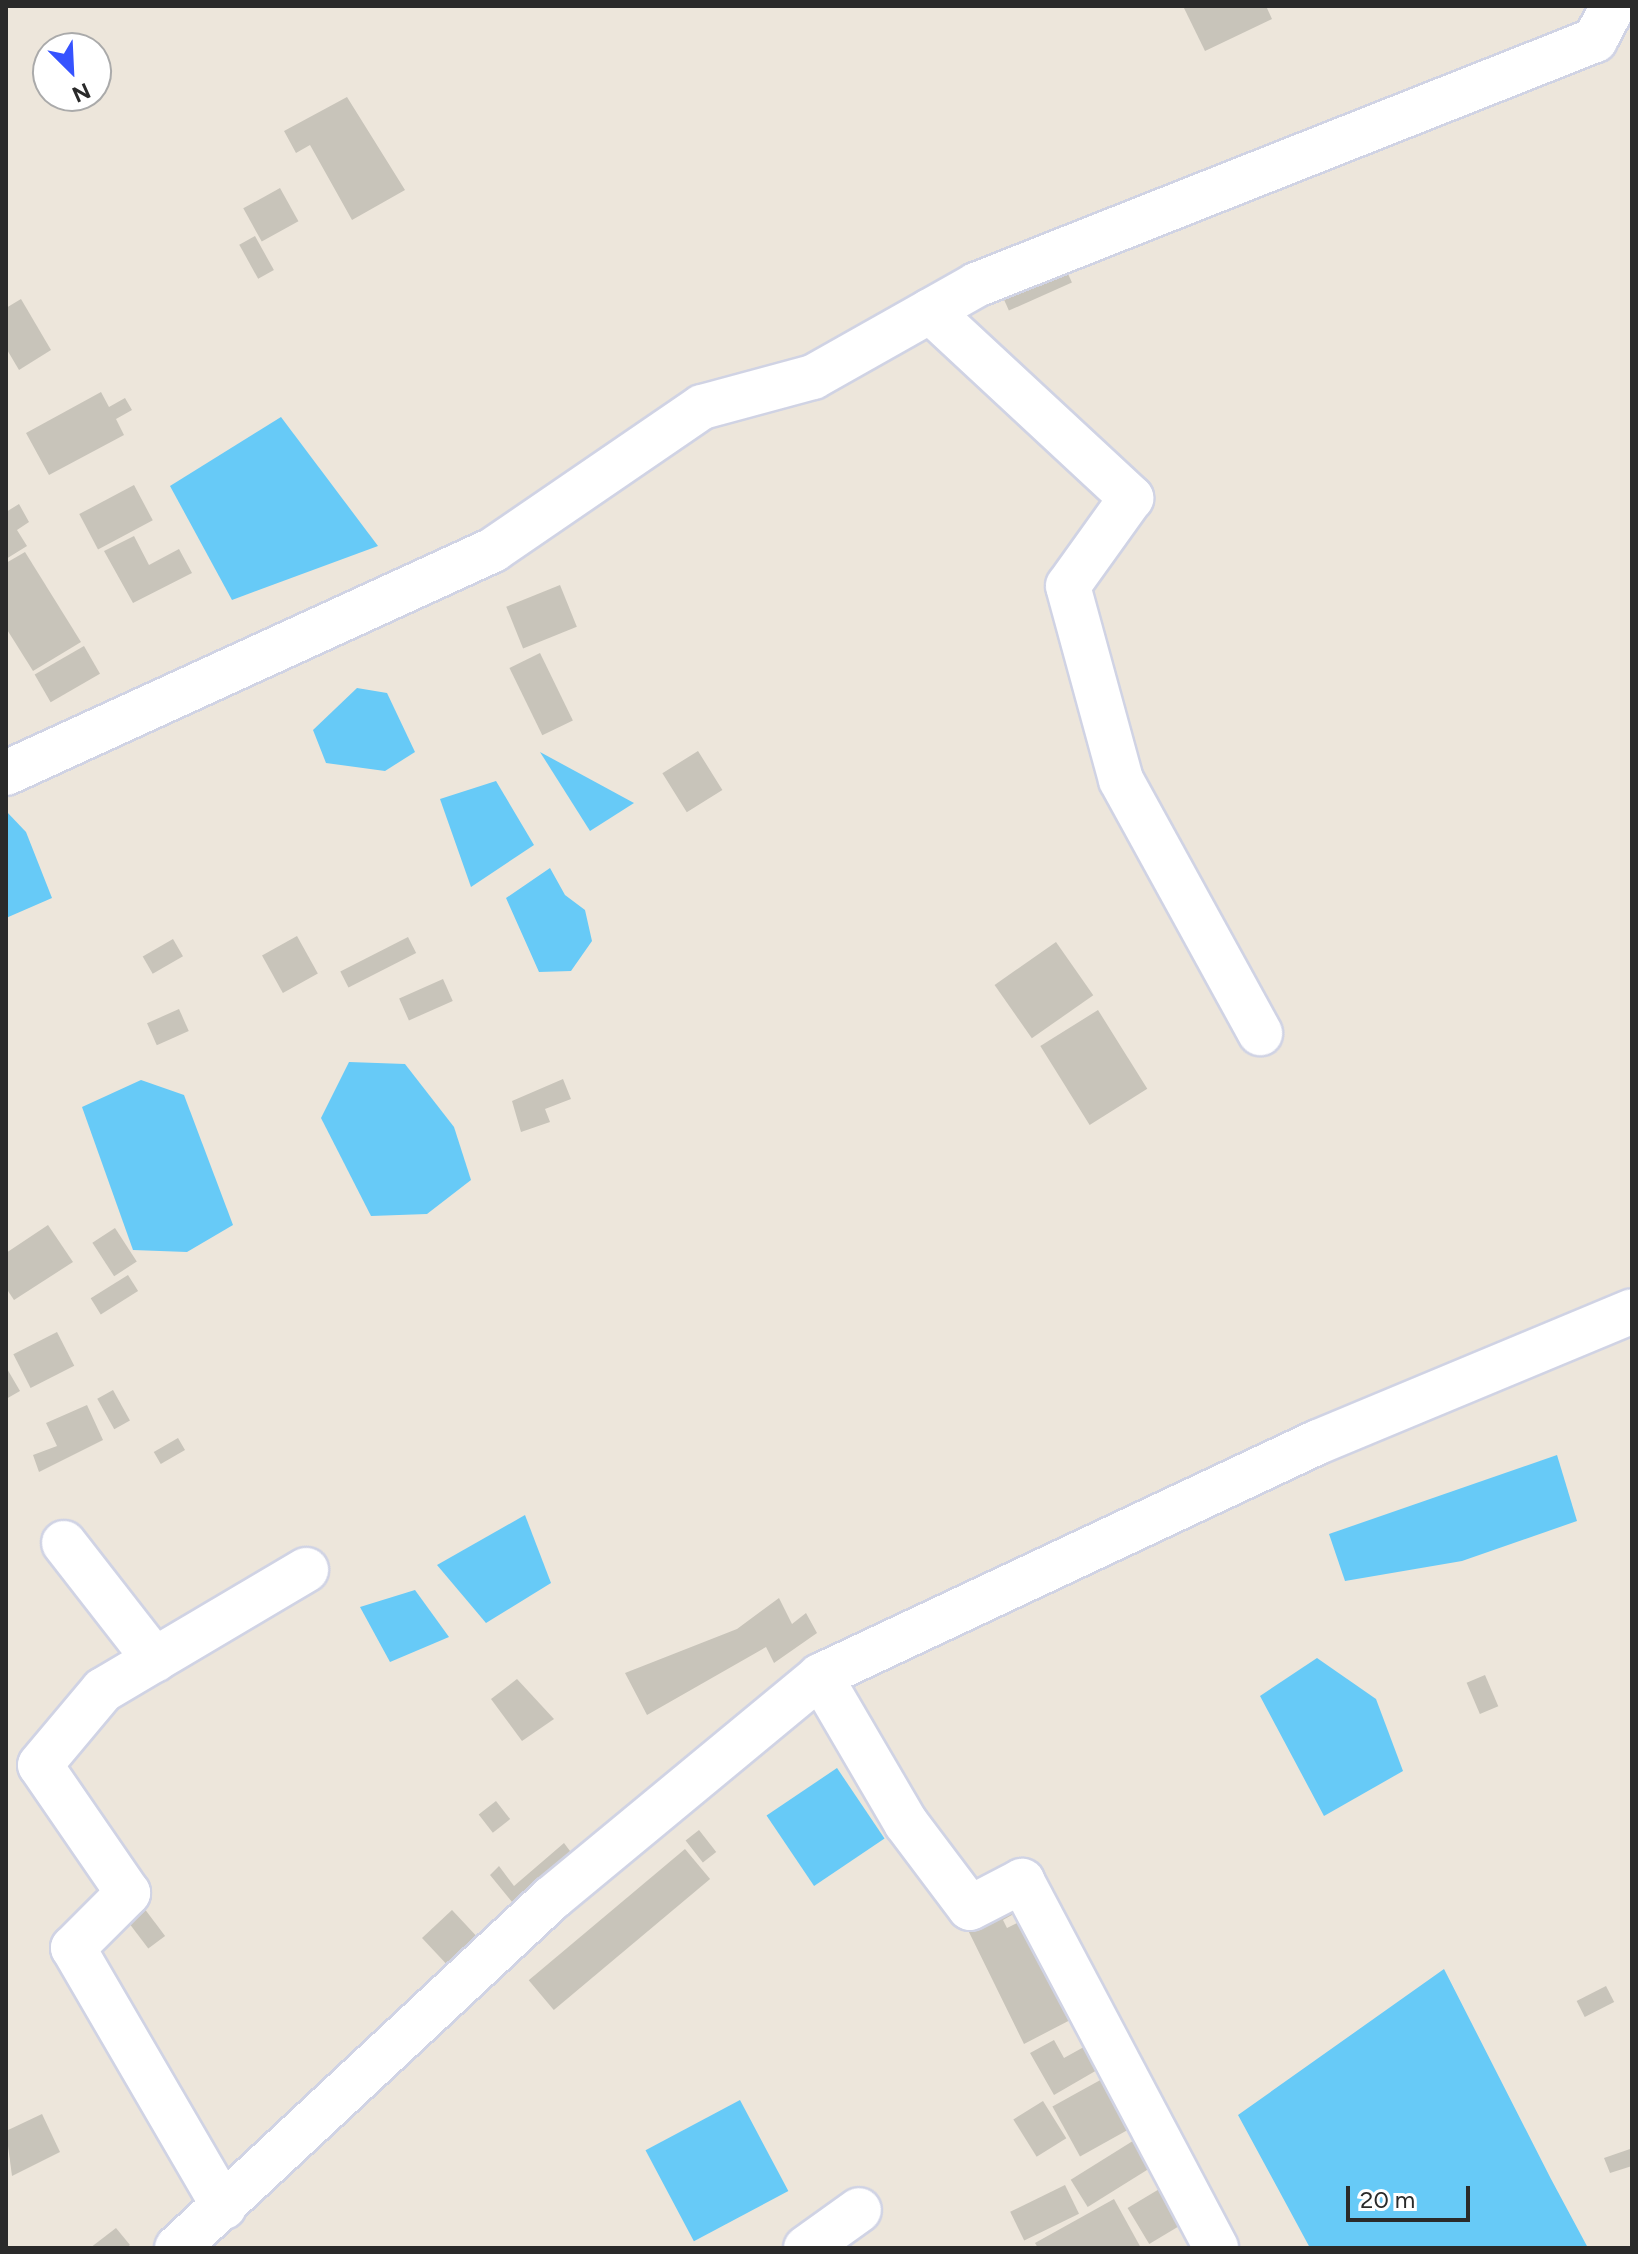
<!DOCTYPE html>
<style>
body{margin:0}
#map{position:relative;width:1638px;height:2254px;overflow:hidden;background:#ede6db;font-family:Figtree,sans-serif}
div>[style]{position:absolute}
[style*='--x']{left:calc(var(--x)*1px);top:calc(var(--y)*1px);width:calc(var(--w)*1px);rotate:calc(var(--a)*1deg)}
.water>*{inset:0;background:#67caf7;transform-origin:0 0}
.building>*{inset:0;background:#c8c4ba;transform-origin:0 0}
.roads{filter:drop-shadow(2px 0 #d0d3e4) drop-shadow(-2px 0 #d0d3e4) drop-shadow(0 2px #d0d3e4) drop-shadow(0 -2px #d0d3e4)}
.minor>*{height:44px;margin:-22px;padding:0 22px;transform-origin:22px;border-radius:22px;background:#fff}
.secondary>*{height:44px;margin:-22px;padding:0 22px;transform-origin:22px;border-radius:22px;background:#fff}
span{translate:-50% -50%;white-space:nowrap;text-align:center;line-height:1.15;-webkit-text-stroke:8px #fff;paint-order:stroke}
.frame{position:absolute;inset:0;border:8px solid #2a2a2a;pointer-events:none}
.north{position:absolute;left:32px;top:32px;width:80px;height:80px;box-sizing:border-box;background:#fff;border:2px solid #aaa;border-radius:50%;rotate:156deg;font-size:22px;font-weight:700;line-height:32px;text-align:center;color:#2a2a2a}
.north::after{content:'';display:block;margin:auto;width:28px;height:36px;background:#3653ff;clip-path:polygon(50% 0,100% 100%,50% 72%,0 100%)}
.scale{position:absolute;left:1346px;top:2186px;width:124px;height:36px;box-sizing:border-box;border:4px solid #2a2a2a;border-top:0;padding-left:10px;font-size:24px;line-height:28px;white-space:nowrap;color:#2a2a2a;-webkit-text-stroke:6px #fff;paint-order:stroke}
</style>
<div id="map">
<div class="water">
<div style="clip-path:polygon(281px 417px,378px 546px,232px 600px,170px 486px)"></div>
<div style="clip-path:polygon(357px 688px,387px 693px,415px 752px,385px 771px,326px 763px,313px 730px)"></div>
<div style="clip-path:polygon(540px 752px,634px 803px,590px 831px)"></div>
<div style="clip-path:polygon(496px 781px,534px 845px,471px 887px,440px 799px)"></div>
<div style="clip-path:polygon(6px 811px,26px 832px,52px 898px,6px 918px)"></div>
<div style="clip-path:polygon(550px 868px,565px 895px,585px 910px,592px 941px,571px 971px,539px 972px,506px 898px)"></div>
<div style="clip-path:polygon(349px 1062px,405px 1064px,454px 1127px,471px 1180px,427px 1214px,371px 1216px,321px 1118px)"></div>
<div style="clip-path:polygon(141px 1080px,184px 1095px,233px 1225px,187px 1252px,133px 1250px,82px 1107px)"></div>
<div style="clip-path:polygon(1557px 1455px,1577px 1521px,1462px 1561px,1345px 1581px,1329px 1534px)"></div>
<div style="clip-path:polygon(525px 1515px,551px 1583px,486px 1623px,437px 1565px)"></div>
<div style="clip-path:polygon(415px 1590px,449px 1637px,390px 1662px,360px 1607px)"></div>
<div style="clip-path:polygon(1317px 1658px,1376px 1699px,1403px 1771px,1324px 1816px,1260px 1696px)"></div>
<div style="left:837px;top:1768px;width:85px;height:85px;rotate:56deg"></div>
<div style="clip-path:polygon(1444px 1969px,1551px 2179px,1588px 2248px,1310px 2248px,1238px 2115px)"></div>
<div style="left:740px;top:2100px;width:103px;height:107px;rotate:62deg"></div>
</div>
<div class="building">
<div style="clip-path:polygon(1183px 6px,1266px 6px,1272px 19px,1205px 51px)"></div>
<div style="clip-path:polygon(347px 97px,405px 190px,352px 220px,310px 145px,296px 153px,284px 131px)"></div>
<div style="left:280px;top:188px;width:38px;height:42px;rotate:61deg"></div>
<div style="left:255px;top:236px;width:39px;height:18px;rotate:61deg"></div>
<div style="left:1065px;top:267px;width:17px;height:69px;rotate:66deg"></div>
<div style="clip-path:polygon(21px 299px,51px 350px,19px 370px,6px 348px,6px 308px)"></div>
<div style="clip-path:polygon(101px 392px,109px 407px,125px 398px,132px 410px,116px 419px,124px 435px,49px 475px,26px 433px)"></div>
<div style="left:134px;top:485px;width:40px;height:62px;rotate:62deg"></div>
<div style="clip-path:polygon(19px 504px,29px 522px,17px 530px,27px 546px,6px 559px,6px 512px)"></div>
<div style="clip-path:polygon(134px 536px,149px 565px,179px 549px,192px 573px,133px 603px,104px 551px)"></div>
<div style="clip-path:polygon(25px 552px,81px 642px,33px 671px,6px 628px,6px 563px)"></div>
<div style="left:560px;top:585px;width:45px;height:58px;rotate:68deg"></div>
<div style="left:84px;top:646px;width:32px;height:57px;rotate:60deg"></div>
<div style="left:540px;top:653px;width:75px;height:34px;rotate:64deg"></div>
<div style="left:698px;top:751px;width:46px;height:42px;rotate:58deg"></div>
<div style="left:297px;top:936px;width:43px;height:40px;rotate:61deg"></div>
<div style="left:408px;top:937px;width:18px;height:76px;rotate:63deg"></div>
<div style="left:173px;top:939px;width:20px;height:35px;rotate:60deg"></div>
<div style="left:1056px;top:942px;width:65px;height:75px;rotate:55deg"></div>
<div style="left:443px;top:979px;width:24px;height:48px;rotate:66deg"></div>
<div style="left:179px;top:1009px;width:24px;height:35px;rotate:66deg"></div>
<div style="left:1098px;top:1010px;width:93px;height:68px;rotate:58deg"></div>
<div style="clip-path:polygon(563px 1079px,571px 1099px,545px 1109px,550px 1122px,521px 1132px,512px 1101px)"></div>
<div style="clip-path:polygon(48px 1225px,73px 1262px,14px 1300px,6px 1288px,6px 1253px)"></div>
<div style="left:115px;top:1228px;width:40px;height:27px;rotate:57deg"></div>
<div style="left:128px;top:1275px;width:19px;height:44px;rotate:58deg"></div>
<div style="left:57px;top:1332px;width:38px;height:49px;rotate:63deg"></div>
<div style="clip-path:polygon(6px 1367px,20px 1391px,6px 1399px)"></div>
<div style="left:113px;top:1390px;width:35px;height:18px;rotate:61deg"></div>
<div style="clip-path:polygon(87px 1405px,103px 1440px,39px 1472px,33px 1455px,57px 1446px,46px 1423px)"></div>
<div style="left:178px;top:1438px;width:14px;height:28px;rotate:60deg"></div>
<div style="clip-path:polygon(779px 1598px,792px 1624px,806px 1613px,817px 1633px,774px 1663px,766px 1647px,647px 1715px,625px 1673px,737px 1629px)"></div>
<div style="left:1485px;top:1675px;width:34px;height:20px;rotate:67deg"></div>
<div style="clip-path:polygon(517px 1679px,554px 1719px,522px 1741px,491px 1699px)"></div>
<div style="left:496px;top:1801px;width:23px;height:22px;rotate:52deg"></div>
<div style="left:699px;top:1830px;width:28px;height:17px;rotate:52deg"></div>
<div style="clip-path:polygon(564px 1843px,573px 1855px,512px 1902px,490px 1875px,499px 1866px,514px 1886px)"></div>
<div style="left:685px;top:1849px;width:39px;height:204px;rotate:50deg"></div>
<div style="clip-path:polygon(1015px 1903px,1019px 1911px,1003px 1920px,1007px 1928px,1025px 1919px,1076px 2017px,1024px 2044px,965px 1924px)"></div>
<div style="left:144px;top:1908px;width:35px;height:21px;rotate:53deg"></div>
<div style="left:452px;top:1910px;width:35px;height:41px;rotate:47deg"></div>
<div style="left:1606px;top:1986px;width:18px;height:33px;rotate:63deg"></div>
<div style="clip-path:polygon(1054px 2040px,1064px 2058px,1091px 2043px,1104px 2066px,1054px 2095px,1030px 2053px)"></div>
<div style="left:1104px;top:2078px;width:57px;height:59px;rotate:61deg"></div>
<div style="left:1043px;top:2101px;width:44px;height:35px;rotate:58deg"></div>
<div style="clip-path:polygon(42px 2114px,60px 2152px,12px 2176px,6px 2131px)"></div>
<div style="left:1136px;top:2139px;width:32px;height:77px;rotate:58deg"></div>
<div style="clip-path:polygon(1630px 2149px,1632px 2166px,1610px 2173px,1604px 2158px)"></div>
<div style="left:1065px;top:2185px;width:32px;height:61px;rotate:64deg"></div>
<div style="left:1161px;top:2188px;width:42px;height:39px;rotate:59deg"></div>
<div style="clip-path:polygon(1114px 2199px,1141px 2248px,1038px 2248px,1035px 2243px)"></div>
<div style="clip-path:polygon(116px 2228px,130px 2245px,126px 2248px,90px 2248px)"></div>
</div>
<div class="roads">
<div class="minor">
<div style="--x:930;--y:311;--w:275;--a:42.9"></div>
<div style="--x:1131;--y:498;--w:108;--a:125.6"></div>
<div style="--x:1068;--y:586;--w:201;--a:74.7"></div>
<div style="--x:1121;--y:780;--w:289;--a:61.2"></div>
<div style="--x:6;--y:773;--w:536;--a:-24.6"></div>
<div style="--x:493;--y:550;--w:253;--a:-34.4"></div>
<div style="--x:702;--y:407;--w:115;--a:-15.1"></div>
<div style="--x:813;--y:377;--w:187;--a:-29.4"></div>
<div style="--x:976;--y:285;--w:666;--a:-21.59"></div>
<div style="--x:1595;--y:40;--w:38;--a:-62"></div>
<div style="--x:64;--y:1543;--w:148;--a:52.1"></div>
<div style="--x:820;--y:1676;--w:170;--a:59.7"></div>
<div style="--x:906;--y:1823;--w:106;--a:53"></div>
<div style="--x:970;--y:1908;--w:59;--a:-27.4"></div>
<div style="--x:1022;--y:1881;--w:415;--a:62.1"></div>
<div style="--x:224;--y:2207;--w:300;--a:-120.2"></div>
<div style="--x:73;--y:1948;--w:78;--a:-45"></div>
<div style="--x:128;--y:1893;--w:155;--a:-124.5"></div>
<div style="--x:40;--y:1765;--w:98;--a:-50"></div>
<div style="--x:103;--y:1690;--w:236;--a:-30.6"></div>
<div style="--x:806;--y:2248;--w:65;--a:-35.6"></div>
</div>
<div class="secondary">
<div style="--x:177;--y:2248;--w:513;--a:-43.03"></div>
<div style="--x:552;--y:1898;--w:348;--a:-39.6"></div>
<div style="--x:820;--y:1676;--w:550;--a:-25.17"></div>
<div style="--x:1318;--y:1442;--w:340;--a:-22.6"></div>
</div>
</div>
<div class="frame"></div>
<div class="north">N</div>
<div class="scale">20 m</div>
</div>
